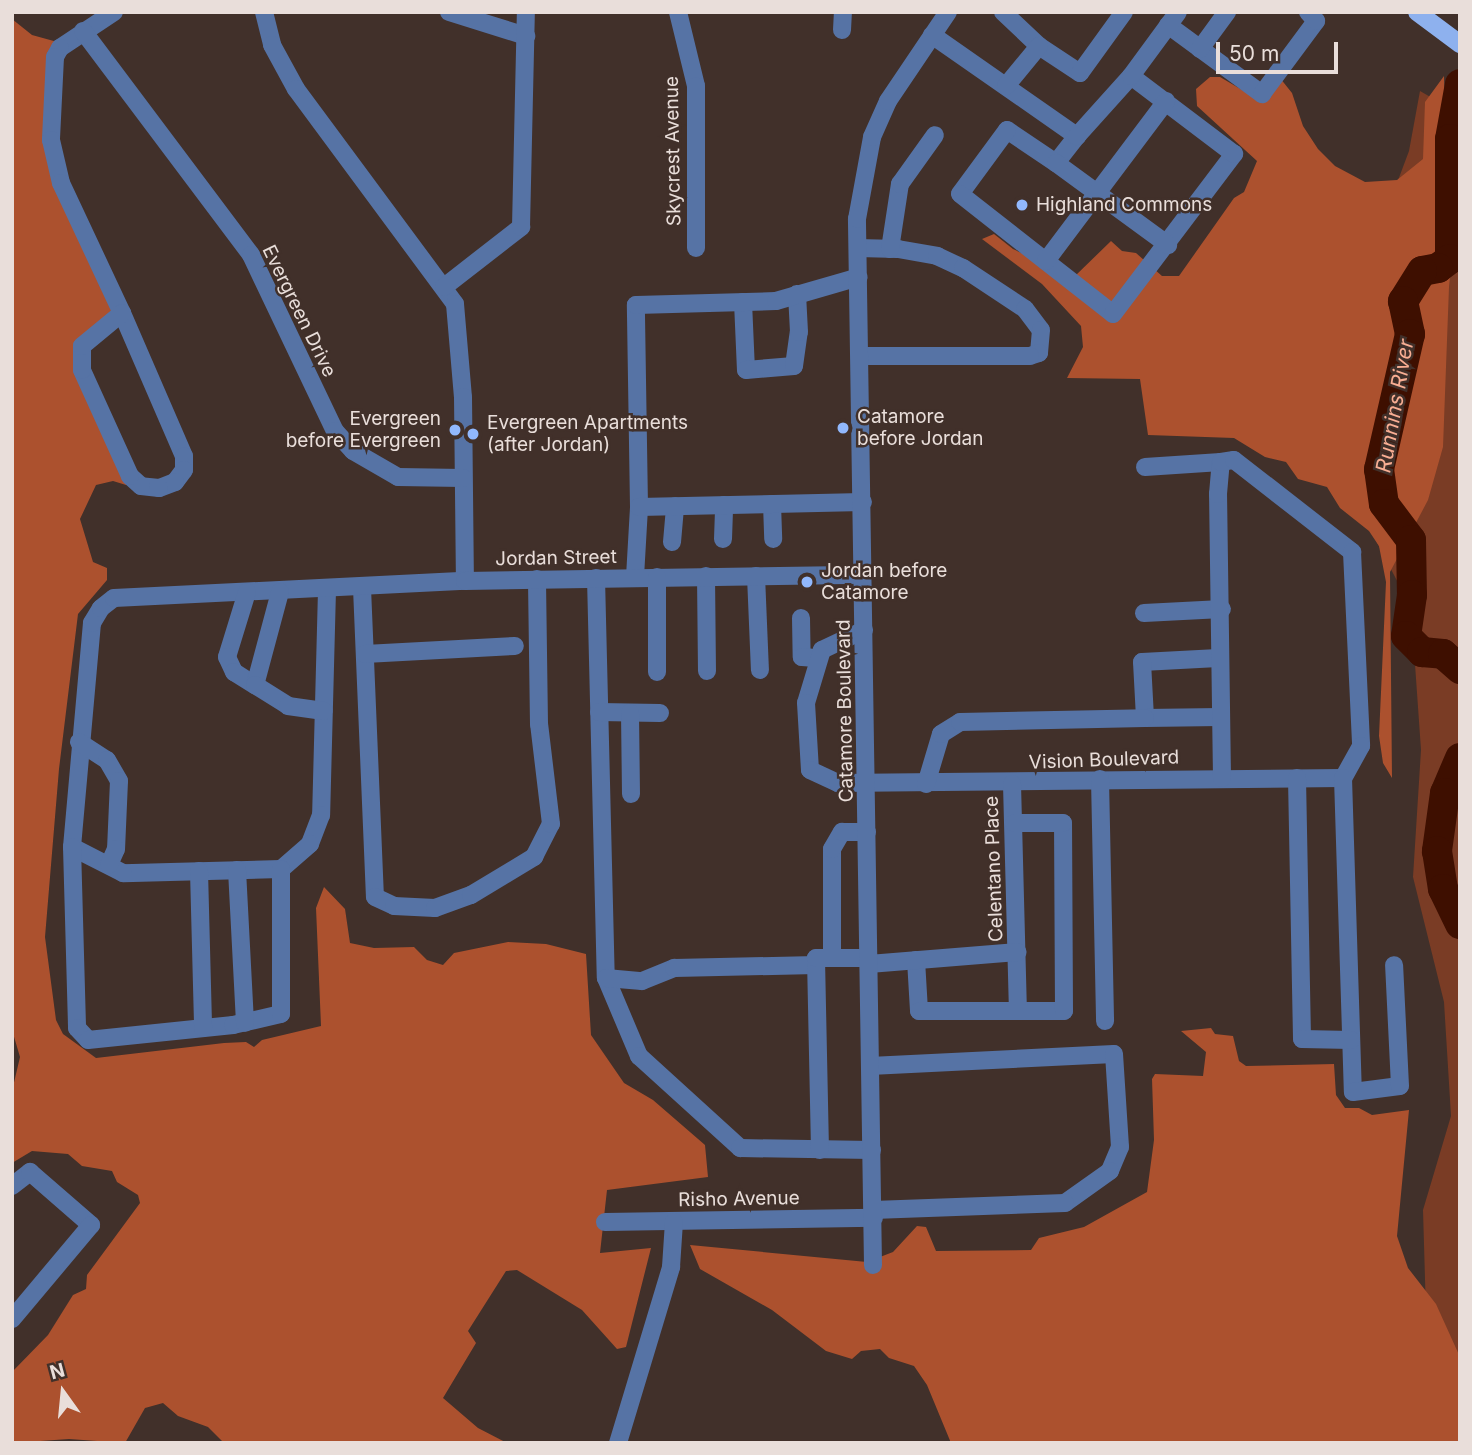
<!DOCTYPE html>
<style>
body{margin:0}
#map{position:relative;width:1472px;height:1455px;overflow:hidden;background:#41302a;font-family:Inter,sans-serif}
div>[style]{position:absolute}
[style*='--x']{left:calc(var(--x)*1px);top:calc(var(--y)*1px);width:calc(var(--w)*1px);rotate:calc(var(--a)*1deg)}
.green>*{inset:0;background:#7a3c25}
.forest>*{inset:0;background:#ac512e}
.river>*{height:30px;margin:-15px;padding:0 15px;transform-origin:15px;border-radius:15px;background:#3e0f00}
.minor>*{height:18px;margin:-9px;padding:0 9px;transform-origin:9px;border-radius:9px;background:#5673a5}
.major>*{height:18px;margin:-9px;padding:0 9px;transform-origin:9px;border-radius:9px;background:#8eb1ee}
.dots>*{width:19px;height:19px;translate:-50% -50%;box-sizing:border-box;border:4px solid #41302a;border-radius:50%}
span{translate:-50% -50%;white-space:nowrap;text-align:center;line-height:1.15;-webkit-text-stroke:5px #41302a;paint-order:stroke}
.street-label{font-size:19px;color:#e9deda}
.poi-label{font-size:19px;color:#e9deda}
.left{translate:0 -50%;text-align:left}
.right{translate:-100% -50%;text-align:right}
.water-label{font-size:21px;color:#f9ae93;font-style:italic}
.frame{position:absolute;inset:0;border:14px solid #e9deda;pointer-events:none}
.north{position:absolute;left:28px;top:1357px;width:70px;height:70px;-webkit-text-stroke:5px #41302a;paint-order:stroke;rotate:345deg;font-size:19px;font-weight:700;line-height:28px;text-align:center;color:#e9deda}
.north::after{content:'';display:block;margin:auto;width:24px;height:32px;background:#e9deda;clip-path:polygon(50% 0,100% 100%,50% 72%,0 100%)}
.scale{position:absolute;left:1216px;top:42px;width:122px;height:32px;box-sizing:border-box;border:4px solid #e9deda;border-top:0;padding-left:9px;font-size:21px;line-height:24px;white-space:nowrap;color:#e9deda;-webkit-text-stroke:5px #41302a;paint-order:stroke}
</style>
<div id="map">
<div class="green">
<div style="clip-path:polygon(1420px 91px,1460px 114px,1460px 1443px,1427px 1348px,1423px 1210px,1451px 1116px,1444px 1002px,1413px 877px,1421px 750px,1414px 650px,1405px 596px,1373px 535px,1394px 191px,1409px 151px)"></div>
</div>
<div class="forest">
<div style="clip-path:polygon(12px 19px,32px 35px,61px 43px,50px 139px,117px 305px,80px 349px,129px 475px,126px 485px,113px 481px,96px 485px,80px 519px,93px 562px,107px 568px,107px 580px,78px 614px,59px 769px,45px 937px,56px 1020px,63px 1034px,96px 1058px,224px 1043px,246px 1042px,254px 1047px,262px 1040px,321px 1026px,316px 908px,324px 887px,345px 909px,350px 943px,374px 948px,414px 947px,427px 960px,443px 965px,454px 953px,508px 942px,546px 944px,586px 954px,591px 1035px,624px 1083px,653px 1100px,705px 1145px,708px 1177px,607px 1190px,600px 1253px,651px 1248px,626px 1347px,617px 1349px,582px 1310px,517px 1270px,506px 1271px,468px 1331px,476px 1343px,443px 1398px,478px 1428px,507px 1443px,224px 1443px,208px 1427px,178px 1416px,163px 1403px,145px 1408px,125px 1443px,69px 1439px,12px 1443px,12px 1372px,48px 1335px,73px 1295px,86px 1289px,87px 1275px,140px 1203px,138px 1195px,117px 1182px,112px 1171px,82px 1166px,68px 1154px,32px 1151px,12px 1163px,12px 1091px,20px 1057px,12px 1030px)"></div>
<div style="clip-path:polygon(1444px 76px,1446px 152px,1457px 208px,1449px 287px,1443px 447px,1428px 500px,1390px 572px,1392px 778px,1383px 763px,1379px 736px,1386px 582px,1379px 546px,1369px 531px,1340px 508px,1327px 487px,1298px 479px,1286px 462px,1265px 457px,1234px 438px,1148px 435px,1140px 379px,1067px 378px,1083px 347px,1081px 326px,1042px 284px,982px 239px,994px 234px,1013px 249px,1074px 277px,1111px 241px,1122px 251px,1136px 253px,1162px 276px,1179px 276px,1234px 198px,1244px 192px,1257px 161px,1197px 106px,1196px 89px,1210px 77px,1220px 77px,1249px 94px,1280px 78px,1292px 93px,1303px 126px,1318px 149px,1335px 166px,1365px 182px,1397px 180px,1423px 159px,1425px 102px)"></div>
<div style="clip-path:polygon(1211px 1028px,1215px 1034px,1233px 1036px,1239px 1061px,1246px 1066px,1334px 1064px,1336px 1095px,1345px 1108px,1359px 1108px,1372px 1115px,1409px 1110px,1397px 1236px,1408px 1268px,1436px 1304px,1460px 1357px,1460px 1443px,951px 1443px,927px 1385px,914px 1366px,889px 1358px,880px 1349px,861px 1351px,852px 1359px,826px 1351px,772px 1310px,700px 1269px,690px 1245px,867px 1262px,893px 1252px,917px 1226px,926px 1227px,936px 1251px,1031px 1250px,1039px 1238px,1084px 1227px,1147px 1192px,1154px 1140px,1152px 1079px,1155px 1074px,1203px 1076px,1206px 1052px,1181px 1031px)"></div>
</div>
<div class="river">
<div style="--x:1460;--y:84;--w:56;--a:100.3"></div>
<div style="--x:1450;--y:139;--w:120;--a:90"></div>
<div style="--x:1450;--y:259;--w:15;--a:143"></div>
<div style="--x:1438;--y:268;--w:16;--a:169"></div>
<div style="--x:1422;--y:271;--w:36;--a:122"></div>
<div style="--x:1403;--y:301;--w:34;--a:78"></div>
<div style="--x:1410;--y:334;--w:139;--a:102.9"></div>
<div style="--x:1379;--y:469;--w:35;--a:82"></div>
<div style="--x:1384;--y:504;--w:45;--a:53.1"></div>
<div style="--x:1411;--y:540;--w:55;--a:89"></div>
<div style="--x:1412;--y:595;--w:41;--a:98.3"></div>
<div style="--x:1406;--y:636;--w:23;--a:45"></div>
<div style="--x:1422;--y:652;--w:21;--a:5"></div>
<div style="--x:1443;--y:654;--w:23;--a:41"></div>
<div style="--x:1460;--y:758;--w:38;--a:113"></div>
<div style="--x:1445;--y:793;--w:59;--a:97.9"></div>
<div style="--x:1437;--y:851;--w:38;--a:81"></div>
<div style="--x:1443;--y:889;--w:39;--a:64"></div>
</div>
<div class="minor">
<div style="--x:114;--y:12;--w:65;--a:146.3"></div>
<div style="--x:60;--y:48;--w:10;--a:119"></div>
<div style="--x:55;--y:57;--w:83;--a:92.8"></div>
<div style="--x:51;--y:140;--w:44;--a:76.9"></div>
<div style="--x:61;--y:183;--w:144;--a:64.9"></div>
<div style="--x:264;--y:12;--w:34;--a:76"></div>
<div style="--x:272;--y:45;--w:50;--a:61.4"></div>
<div style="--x:296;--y:89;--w:267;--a:53.5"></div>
<div style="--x:455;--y:304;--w:93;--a:85.1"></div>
<div style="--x:463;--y:397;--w:184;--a:89.4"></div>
<div style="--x:449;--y:12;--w:81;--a:17.3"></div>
<div style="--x:678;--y:12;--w:76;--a:76.3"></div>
<div style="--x:696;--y:86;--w:162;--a:90"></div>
<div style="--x:1003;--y:12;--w:50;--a:43.4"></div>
<div style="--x:1039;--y:46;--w:49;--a:33.4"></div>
<div style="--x:1080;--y:73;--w:75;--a:-54.2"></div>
<div style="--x:1168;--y:25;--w:117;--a:36.3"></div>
<div style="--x:1262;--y:94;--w:91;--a:-53.5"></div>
<div style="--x:1316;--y:21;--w:12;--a:-132"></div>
<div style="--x:842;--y:30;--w:18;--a:-87"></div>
<div style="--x:83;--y:31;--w:280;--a:53.1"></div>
<div style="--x:251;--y:255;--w:195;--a:64.5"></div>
<div style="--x:335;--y:431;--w:27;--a:48"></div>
<div style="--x:353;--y:451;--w:52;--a:30"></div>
<div style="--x:398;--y:477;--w:65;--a:0.9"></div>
<div style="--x:932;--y:35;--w:177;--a:34.9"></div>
<div style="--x:1077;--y:136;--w:34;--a:128"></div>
<div style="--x:1056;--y:163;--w:59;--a:-146"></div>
<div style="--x:1007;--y:130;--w:79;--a:126.3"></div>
<div style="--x:960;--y:194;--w:194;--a:38.1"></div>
<div style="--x:1113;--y:314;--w:201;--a:-52.9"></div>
<div style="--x:1234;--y:154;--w:129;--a:-142.9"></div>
<div style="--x:1131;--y:76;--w:81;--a:132"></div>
<div style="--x:1200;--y:49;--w:46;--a:-53.9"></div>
<div style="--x:1131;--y:76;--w:79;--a:-53.7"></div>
<div style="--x:1006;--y:86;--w:52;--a:-50.5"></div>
<div style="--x:1056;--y:163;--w:139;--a:36.2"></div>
<div style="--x:858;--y:248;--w:40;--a:1.4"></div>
<div style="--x:898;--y:249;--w:40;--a:10"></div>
<div style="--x:937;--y:256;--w:29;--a:25"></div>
<div style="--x:963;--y:268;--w:74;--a:33.5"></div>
<div style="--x:1025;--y:309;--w:26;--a:53"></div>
<div style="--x:1041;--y:330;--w:23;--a:95"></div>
<div style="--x:1039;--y:353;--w:9;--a:162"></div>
<div style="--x:1030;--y:356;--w:169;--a:180"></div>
<div style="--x:890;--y:249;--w:66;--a:-81.3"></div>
<div style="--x:900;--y:184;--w:60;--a:-54.5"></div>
<div style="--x:1046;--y:261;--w:200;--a:-53.1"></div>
<div style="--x:444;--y:287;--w:98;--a:-37.9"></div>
<div style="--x:521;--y:227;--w:215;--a:-88.7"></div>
<div style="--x:743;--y:302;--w:68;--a:87.5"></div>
<div style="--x:746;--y:370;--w:48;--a:-4.8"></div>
<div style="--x:794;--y:366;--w:34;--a:-82"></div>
<div style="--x:799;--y:332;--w:38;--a:-93"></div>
<div style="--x:122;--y:313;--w:156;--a:66.6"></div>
<div style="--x:184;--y:456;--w:14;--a:90"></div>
<div style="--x:184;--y:470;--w:15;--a:127"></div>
<div style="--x:175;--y:482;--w:17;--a:159"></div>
<div style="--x:159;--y:488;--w:18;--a:-174"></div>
<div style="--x:141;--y:486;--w:15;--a:-138"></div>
<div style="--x:130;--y:476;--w:116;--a:-114.4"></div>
<div style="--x:82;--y:370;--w:24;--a:-90"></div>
<div style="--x:82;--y:346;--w:52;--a:-39.5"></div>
<div style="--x:1145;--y:467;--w:76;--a:-3.8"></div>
<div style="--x:772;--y:504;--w:35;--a:88"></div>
<div style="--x:639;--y:507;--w:202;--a:-90.9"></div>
<div style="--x:636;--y:305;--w:140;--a:-1.6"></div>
<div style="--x:776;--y:301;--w:86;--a:-16.1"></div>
<div style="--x:723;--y:539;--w:34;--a:-88"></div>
<div style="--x:672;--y:542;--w:36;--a:-85"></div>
<div style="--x:706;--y:576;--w:95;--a:89.4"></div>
<div style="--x:756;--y:576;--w:94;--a:87.6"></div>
<div style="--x:635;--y:577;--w:70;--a:-86.7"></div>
<div style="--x:639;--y:507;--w:224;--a:-1.3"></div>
<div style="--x:596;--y:578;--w:400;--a:88.6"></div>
<div style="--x:606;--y:978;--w:85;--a:67.1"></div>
<div style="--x:639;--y:1056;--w:137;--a:42.3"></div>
<div style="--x:740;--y:1148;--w:132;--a:0.9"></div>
<div style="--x:362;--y:588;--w:309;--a:87.6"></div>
<div style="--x:375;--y:897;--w:21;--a:25"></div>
<div style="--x:394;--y:906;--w:41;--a:2.8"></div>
<div style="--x:435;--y:908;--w:38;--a:-20"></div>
<div style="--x:471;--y:895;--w:74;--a:-31.1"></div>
<div style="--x:534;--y:857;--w:37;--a:-63"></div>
<div style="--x:551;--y:824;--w:101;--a:-96.8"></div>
<div style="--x:539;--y:724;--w:145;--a:-90.8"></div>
<div style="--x:327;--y:590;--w:225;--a:91.5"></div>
<div style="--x:321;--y:815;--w:31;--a:111"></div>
<div style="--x:310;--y:844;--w:38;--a:139"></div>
<div style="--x:281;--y:869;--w:158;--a:178.5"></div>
<div style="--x:123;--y:873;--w:57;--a:-153"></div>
<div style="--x:72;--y:847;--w:225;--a:-84.9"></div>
<div style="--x:92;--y:623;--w:17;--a:-59"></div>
<div style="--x:101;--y:608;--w:16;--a:-38"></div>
<div style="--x:114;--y:598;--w:351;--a:-2.8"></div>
<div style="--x:465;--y:581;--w:399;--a:-0.9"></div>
<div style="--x:247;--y:592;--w:68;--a:107.1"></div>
<div style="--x:227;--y:657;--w:17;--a:65"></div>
<div style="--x:234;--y:672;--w:25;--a:32"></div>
<div style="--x:280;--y:592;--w:96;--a:105"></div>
<div style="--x:255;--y:685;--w:39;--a:32"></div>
<div style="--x:288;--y:706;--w:36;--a:8"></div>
<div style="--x:1144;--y:613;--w:78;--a:-2.9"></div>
<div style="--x:801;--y:618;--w:39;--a:89"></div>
<div style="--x:802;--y:657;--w:14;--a:4"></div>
<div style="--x:864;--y:630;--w:47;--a:154.5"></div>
<div style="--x:822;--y:650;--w:55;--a:106.8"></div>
<div style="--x:806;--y:703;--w:67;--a:86.6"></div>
<div style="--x:810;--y:770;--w:31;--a:25"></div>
<div style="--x:838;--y:783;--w:505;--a:-0.57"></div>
<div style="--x:365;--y:654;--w:150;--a:-3.1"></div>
<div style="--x:1218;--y:658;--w:76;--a:177"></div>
<div style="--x:1142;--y:662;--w:56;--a:86.9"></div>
<div style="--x:1145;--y:718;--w:75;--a:-0.8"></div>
<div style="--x:657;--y:672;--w:95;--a:-90"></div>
<div style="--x:599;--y:712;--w:61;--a:0.9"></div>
<div style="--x:630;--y:713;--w:81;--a:89.3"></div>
<div style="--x:79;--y:742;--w:33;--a:33"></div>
<div style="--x:107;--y:760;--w:24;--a:60"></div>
<div style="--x:119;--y:781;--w:68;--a:92.5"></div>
<div style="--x:116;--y:849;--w:17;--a:114"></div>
<div style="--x:1222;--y:778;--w:284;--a:-90.8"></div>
<div style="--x:1218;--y:494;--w:32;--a:-85"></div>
<div style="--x:1221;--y:462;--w:13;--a:-9"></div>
<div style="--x:1234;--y:460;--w:150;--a:37.9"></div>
<div style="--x:1352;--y:552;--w:194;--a:87.3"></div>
<div style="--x:1361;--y:746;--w:37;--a:119"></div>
<div style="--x:1343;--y:778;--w:314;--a:88.2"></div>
<div style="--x:1353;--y:1092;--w:47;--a:-7.3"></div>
<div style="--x:1400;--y:1086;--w:121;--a:-92.8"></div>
<div style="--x:1297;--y:778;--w:261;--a:88.9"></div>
<div style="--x:1302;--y:1039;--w:49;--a:1.2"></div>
<div style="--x:1100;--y:779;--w:242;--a:88.8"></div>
<div style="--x:926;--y:784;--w:52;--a:-73.3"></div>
<div style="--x:941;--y:734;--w:22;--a:-32"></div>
<div style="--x:960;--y:722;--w:185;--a:-1.2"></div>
<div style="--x:1012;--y:784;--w:227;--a:88.5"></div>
<div style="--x:72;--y:847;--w:181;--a:88.4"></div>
<div style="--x:77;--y:1028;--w:16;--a:47"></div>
<div style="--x:88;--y:1040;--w:146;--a:-5.9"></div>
<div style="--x:233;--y:1025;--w:49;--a:-12.9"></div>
<div style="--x:281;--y:1014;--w:145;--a:-90"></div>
<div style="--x:237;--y:870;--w:153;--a:87"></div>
<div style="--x:199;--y:871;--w:157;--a:88.5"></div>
<div style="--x:832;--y:958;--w:109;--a:-90"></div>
<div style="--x:832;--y:849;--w:20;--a:-60"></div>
<div style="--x:842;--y:832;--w:25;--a:0"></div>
<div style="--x:916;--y:960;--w:51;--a:86.6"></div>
<div style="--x:919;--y:1011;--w:145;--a:0"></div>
<div style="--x:1064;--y:1011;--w:188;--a:-90.3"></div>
<div style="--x:1063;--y:823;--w:49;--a:180"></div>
<div style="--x:869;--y:964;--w:149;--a:-4.6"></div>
<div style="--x:606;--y:978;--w:36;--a:5"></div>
<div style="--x:642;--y:981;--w:35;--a:-22"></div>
<div style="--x:674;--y:968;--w:142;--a:-1.2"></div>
<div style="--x:870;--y:1066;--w:244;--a:-2.8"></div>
<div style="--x:1114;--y:1054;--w:93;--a:86.3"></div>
<div style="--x:1120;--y:1147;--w:26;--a:113"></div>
<div style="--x:1110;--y:1171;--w:55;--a:144.6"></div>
<div style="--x:1065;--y:1203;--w:192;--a:177.9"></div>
<div style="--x:820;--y:1150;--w:192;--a:-91.2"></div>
<div style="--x:816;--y:958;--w:53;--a:0"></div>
<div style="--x:12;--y:1186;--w:23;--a:-38"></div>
<div style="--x:30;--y:1172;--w:81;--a:41"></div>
<div style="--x:91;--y:1225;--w:123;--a:130"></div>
<div style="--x:605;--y:1222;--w:269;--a:-0.9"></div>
<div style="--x:873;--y:1265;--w:1046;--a:-90.88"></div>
<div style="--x:857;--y:219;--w:83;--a:-79.6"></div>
<div style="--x:872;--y:137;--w:39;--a:-66"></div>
<div style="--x:888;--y:101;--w:107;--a:-56"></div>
<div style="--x:618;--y:1443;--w:184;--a:-73.2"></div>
<div style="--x:671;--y:1267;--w:45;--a:-86.2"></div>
</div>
<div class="major">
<div style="--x:1417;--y:12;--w:54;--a:36.7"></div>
</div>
<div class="dots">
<div style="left:1022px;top:205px;background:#91b8fd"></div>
<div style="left:843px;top:428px;background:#91b8fd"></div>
<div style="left:455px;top:430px;background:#91b8fd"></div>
<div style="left:473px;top:434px;background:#91b8fd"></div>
<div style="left:807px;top:582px;background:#91b8fd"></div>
</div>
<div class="street-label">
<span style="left:673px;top:151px;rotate:-91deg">Skycrest Avenue</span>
<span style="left:299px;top:311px;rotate:64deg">Evergreen Drive</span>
<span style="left:556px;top:558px;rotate:-1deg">Jordan Street</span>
<span style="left:845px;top:711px;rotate:-91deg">Catamore Boulevard</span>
<span style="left:1104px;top:760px;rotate:-2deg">Vision Boulevard</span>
<span style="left:994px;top:869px;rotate:-92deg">Celentano Place</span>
<span style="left:739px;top:1199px;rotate:-1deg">Risho Avenue</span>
</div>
<div class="poi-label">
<span class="left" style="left:1036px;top:205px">Highland Commons</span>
<span class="left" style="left:857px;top:428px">Catamore<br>before Jordan</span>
<span class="right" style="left:441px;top:430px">Evergreen<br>before Evergreen</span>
<span class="left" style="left:487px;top:434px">Evergreen Apartments<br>(after Jordan)</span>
<span class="left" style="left:821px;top:582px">Jordan before<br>Catamore</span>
</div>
<div class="water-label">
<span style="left:1395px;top:406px;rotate:-80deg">Runnins River</span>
</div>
<div class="frame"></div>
<div class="north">N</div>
<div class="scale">50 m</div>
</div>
